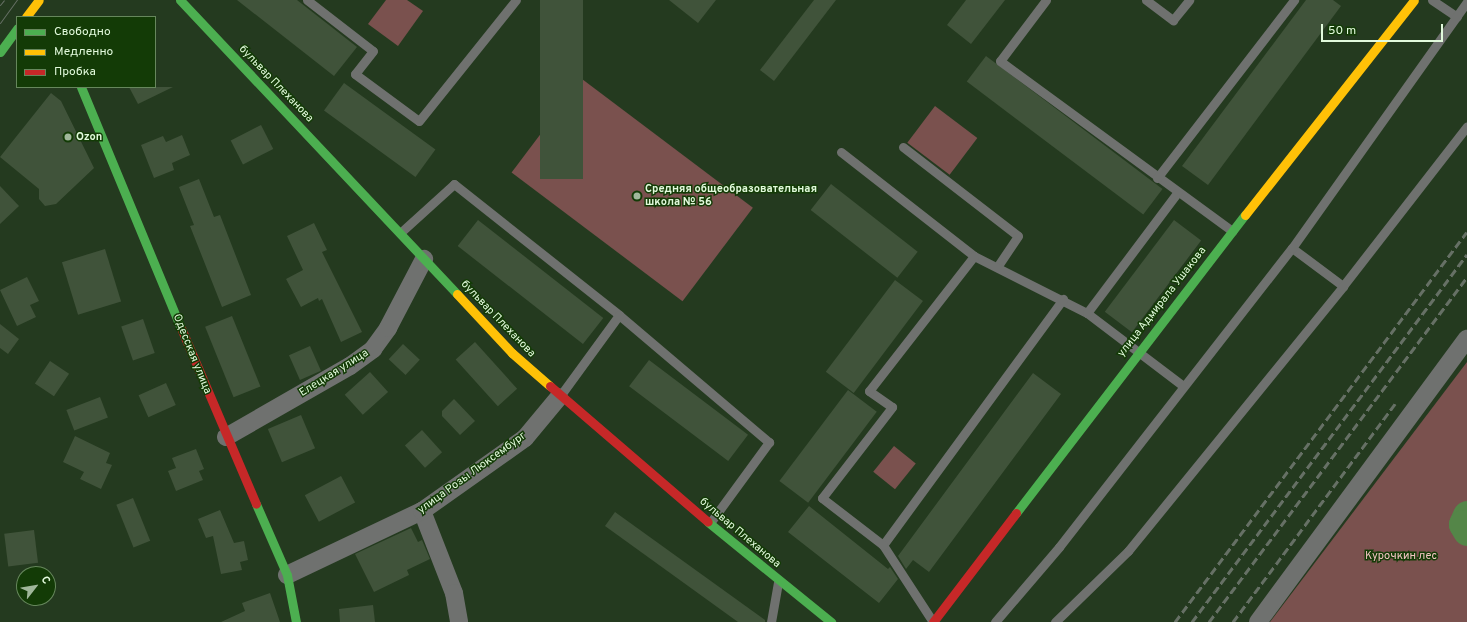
<!DOCTYPE html>
<meta charset="utf-8">
<style>
body{margin:0}
#map{position:relative;width:1467px;height:622px;overflow:hidden;background:#243a1f;font-family:Overpass,sans-serif}
div>[style]{position:absolute}
[style*='--x']{left:calc(var(--x)*1px);top:calc(var(--y)*1px);width:calc(var(--w)*1px);rotate:calc(var(--a)*1deg)}
.green>*{inset:0;background:#7a514e;transform-origin:0 0}
.river>*{height:29px;margin:-14.5px;padding:0 14.5px;transform-origin:14.5px;border-radius:14.5px;background:#548648}
.building>*{inset:0;background:#40533a;transform-origin:0 0}
.lane>*{height:9px;margin:-4.5px;padding:0 4.5px;transform-origin:4.5px;border-radius:4.5px;background:#6f716f}
.street>*{height:18px;margin:-9px;padding:0 9px;transform-origin:9px;border-radius:9px;background:#6f716f}
.fast>*{height:9px;margin:-4.5px;padding:0 4.5px;transform-origin:4.5px;border-radius:4.5px;background:#4caf50}
.slow>*{height:9px;margin:-4.5px;padding:0 4.5px;transform-origin:4.5px;border-radius:4.5px;background:#ffc107}
.jam>*{height:9px;margin:-4.5px;padding:0 4.5px;transform-origin:4.5px;border-radius:4.5px;background:#c62828}
.tram>*{height:1px;margin:-0.5px;padding:0 0.5px;transform-origin:0.5px;border-radius:0.5px;background:#667065}
.rail>*{height:3px;margin-top:-1.5px;transform-origin:0;background:repeating-linear-gradient(90deg,#667065 0 8px,transparent 0 12px)}
.dots>*{width:11px;height:11px;translate:-50% -50%;box-sizing:border-box;border:2px solid #133b06;border-radius:50%}
span{translate:-50% -50%;white-space:nowrap;text-align:center;line-height:1.15;-webkit-text-stroke:3px #133b06;paint-order:stroke}
.street-label{font-size:11px;color:#e2fadc}
.poi-label{font-size:11px;color:#e2fadc;font-weight:700}
.left{translate:0 -50%;text-align:left}
.park-label{font-size:11px;color:#f5c5c4}
.legend{position:absolute;left:16px;top:16px;width:140px;height:72px;box-sizing:border-box;background:#133b06;border:1px solid #66875c;margin:0;padding:5px 7px;list-style:none;font-size:12px;color:#e2fadc}
.legend li{display:flex;align-items:center;gap:8px;height:20px}
.legend b{width:20px;border:1px solid #66875c}
.north{position:absolute;left:16px;top:566px;width:40px;height:40px;box-sizing:border-box;background:#133b06;border:1px solid #66875c;border-radius:50%;rotate:59deg;font-size:11px;font-weight:700;line-height:16px;text-align:center;color:#e2fadc}
.north::after{content:'';display:block;margin:auto;width:14px;height:18px;background:#a0b79a;clip-path:polygon(50% 0,100% 100%,50% 72%,0 100%)}
.scale{position:absolute;left:1321px;top:24px;width:122px;height:18px;box-sizing:border-box;border:2px solid #e2fadc;border-top:0;padding-left:5px;font-size:12px;line-height:14px;white-space:nowrap;color:#e2fadc;-webkit-text-stroke:3px #133b06;paint-order:stroke}
</style>
<div id="map">
<div class="green">
<div style="clip-path:polygon(386px 0,407px 0,423px 11px,398px 46px,368px 24px)"></div>
<div style="left:582px;top:79px;width:214px;height:117px;rotate:37deg"></div>
<div style="left:935px;top:106px;width:53px;height:46px;rotate:37deg"></div>
<div style="clip-path:polygon(1467px 362px,1467px 622px,1270px 622px)"></div>
<div style="left:894px;top:446px;width:28px;height:33px;rotate:39deg"></div>
</div>
<div class="river">
<div style="--x:1467;--y:515;--w:10;--a:114"></div>
<div style="--x:1463;--y:524;--w:8;--a:60"></div>
</div>
<div class="building">
<div style="clip-path:polygon(237px 0,297px 0,357px 47px,334px 76px)"></div>
<div style="left:540px;top:0;width:43px;height:179px"></div>
<div style="clip-path:polygon(669px 0,716px 0,698px 23px)"></div>
<div style="clip-path:polygon(814px 0,836px 0,774px 81px,760px 70px)"></div>
<div style="clip-path:polygon(966px 0,1005px 0,971px 44px,947px 25px)"></div>
<div style="clip-path:polygon(1306px 0,1333px 0,1341px 6px,1208px 185px,1182px 166px)"></div>
<div style="left:986px;top:56px;width:221px;height:32px;rotate:37deg"></div>
<div style="left:344px;top:83px;width:113px;height:34px;rotate:36deg"></div>
<div style="clip-path:polygon(129px 87px,173px 87px,138px 104px)"></div>
<div style="clip-path:polygon(51px 93px,61px 101px,94px 168px,56px 204px,45px 206px,39px 199px,39px 189px,0 157px)"></div>
<div style="left:261px;top:125px;width:27px;height:34px;rotate:63deg"></div>
<div style="clip-path:polygon(182px 135px,190px 155px,172px 163px,174px 170px,154px 178px,141px 145px,163px 136px,166px 142px)"></div>
<div style="clip-path:polygon(199px 179px,214px 217px,220px 215px,251px 295px,222px 307px,190px 226px,194px 225px,179px 187px)"></div>
<div style="left:831px;top:184px;width:110px;height:33px;rotate:38deg"></div>
<div style="clip-path:polygon(0 186px,19px 206px,0 224px)"></div>
<div style="left:478px;top:220px;width:159px;height:33px;rotate:38deg"></div>
<div style="left:1174px;top:220px;width:34px;height:115px;rotate:37deg"></div>
<div style="clip-path:polygon(314px 223px,327px 250px,322px 252px,362px 332px,341px 342px,322px 299px,319px 301px,318px 298px,301px 307px,286px 279px,303px 270px,287px 236px)"></div>
<div style="left:105px;top:249px;width:55px;height:45px;rotate:73deg"></div>
<div style="clip-path:polygon(27px 277px,39px 301px,30px 305px,36px 317px,17px 326px,0 290px)"></div>
<div style="left:895px;top:280px;width:35px;height:115px;rotate:37deg"></div>
<div style="left:232px;top:316px;width:76px;height:29px;rotate:68deg"></div>
<div style="left:143px;top:319px;width:36px;height:23px;rotate:71deg"></div>
<div style="clip-path:polygon(0 324px,19px 339px,8px 354px,0 348px)"></div>
<div style="left:475px;top:342px;width:63px;height:26px;rotate:48deg"></div>
<div style="left:403px;top:344px;width:23px;height:21px;rotate:43deg"></div>
<div style="left:310px;top:346px;width:27px;height:23px;rotate:66deg"></div>
<div style="left:649px;top:360px;width:124px;height:33px;rotate:37deg"></div>
<div style="left:50px;top:361px;width:23px;height:27px;rotate:34deg"></div>
<div style="left:370px;top:372px;width:27px;height:34px;rotate:48deg"></div>
<div style="clip-path:polygon(1033px 373px,1061px 394px,929px 572px,913px 560px,906px 569px,898px 556px)"></div>
<div style="left:166px;top:383px;width:24px;height:30px;rotate:66deg"></div>
<div style="left:848px;top:390px;width:36px;height:114px;rotate:37deg"></div>
<div style="left:100px;top:397px;width:22px;height:36px;rotate:69deg"></div>
<div style="clip-path:polygon(454px 399px,475px 421px,460px 435px,442px 416px,442px 411px)"></div>
<div style="left:301px;top:415px;width:36px;height:36px;rotate:67deg"></div>
<div style="left:422px;top:430px;width:30px;height:23px;rotate:48deg"></div>
<div style="clip-path:polygon(75px 436px,110px 453px,106px 463px,112px 465px,101px 489px,80px 479px,84px 472px,63px 462px)"></div>
<div style="clip-path:polygon(196px 449px,204px 469px,199px 471px,203px 480px,176px 491px,168px 471px,176px 468px,172px 458px)"></div>
<div style="left:341px;top:476px;width:30px;height:41px;rotate:62deg"></div>
<div style="left:133px;top:498px;width:46px;height:18px;rotate:68deg"></div>
<div style="clip-path:polygon(809px 506px,888px 569px,890px 567px,898px 579px,879px 603px,788px 532px)"></div>
<div style="clip-path:polygon(220px 510px,234px 543px,244px 541px,248px 560px,240px 562px,242px 570px,221px 574px,213px 536px,206px 538px,198px 519px)"></div>
<div style="clip-path:polygon(615px 512px,765px 620px,765px 622px,738px 622px,605px 526px)"></div>
<div style="clip-path:polygon(411px 528px,418px 542px,422px 540px,430px 559px,407px 570px,409px 575px,374px 592px,355px 554px)"></div>
<div style="left:34px;top:530px;width:33px;height:30px;rotate:83deg"></div>
<div style="clip-path:polygon(270px 593px,280px 622px,221px 622px,245px 611px,242px 603px)"></div>
<div style="clip-path:polygon(373px 605px,375px 622px,340px 622px,339px 609px)"></div>
</div>
<div class="lane">
<div style="--x:307;--y:0;--w:83;--a:37.7"></div>
<div style="--x:373;--y:51;--w:29;--a:128"></div>
<div style="--x:355;--y:74;--w:79;--a:36.3"></div>
<div style="--x:419;--y:121;--w:155;--a:-51.3"></div>
<div style="--x:1046;--y:0;--w:76;--a:127"></div>
<div style="--x:1000;--y:61;--w:288;--a:36.2"></div>
<div style="--x:1146;--y:0;--w:34;--a:37"></div>
<div style="--x:1173;--y:20;--w:26;--a:-51"></div>
<div style="--x:1432;--y:0;--w:30;--a:34"></div>
<div style="--x:903;--y:147;--w:145;--a:37.7"></div>
<div style="--x:1018;--y:236;--w:37;--a:124"></div>
<div style="--x:841;--y:152;--w:169;--a:38"></div>
<div style="--x:974;--y:256;--w:127;--a:26.8"></div>
<div style="--x:1087;--y:313;--w:121;--a:37.2"></div>
<div style="--x:1157;--y:178;--w:225;--a:-52.4"></div>
<div style="--x:400;--y:233;--w:73;--a:-42.2"></div>
<div style="--x:454;--y:184;--w:211;--a:38.4"></div>
<div style="--x:619;--y:315;--w:197;--a:40.3"></div>
<div style="--x:769;--y:442;--w:100;--a:126.1"></div>
<div style="--x:1292;--y:248;--w:64;--a:36.7"></div>
<div style="--x:1087;--y:313;--w:150;--a:-53.1"></div>
<div style="--x:560;--y:396;--w:100;--a:-53.9"></div>
<div style="--x:883;--y:545;--w:305;--a:-53.8"></div>
<div style="--x:771;--y:622;--w:40;--a:-80"></div>
<div style="--x:933;--y:622;--w:92;--a:-123"></div>
<div style="--x:883;--y:545;--w:77;--a:-142.4"></div>
<div style="--x:822;--y:498;--w:115;--a:-52.4"></div>
<div style="--x:892;--y:407;--w:28;--a:-145"></div>
<div style="--x:869;--y:391;--w:171;--a:-52.1"></div>
<div style="--x:995;--y:622;--w:99;--a:-49.5"></div>
<div style="--x:1059;--y:547;--w:379;--a:-52.1"></div>
<div style="--x:1292;--y:248;--w:302;--a:-54.6"></div>
<div style="--x:1055;--y:622;--w:102;--a:-44.2"></div>
<div style="--x:1128;--y:551;--w:341;--a:-50.9"></div>
<div style="--x:1343;--y:286;--w:202;--a:-52.2"></div>
</div>
<div class="street">
<div style="--x:226;--y:437;--w:143;--a:-29.8"></div>
<div style="--x:350;--y:366;--w:29;--a:-36"></div>
<div style="--x:373;--y:349;--w:26;--a:-54"></div>
<div style="--x:388;--y:328;--w:78;--a:-62.4"></div>
<div style="--x:422;--y:511;--w:88;--a:68.7"></div>
<div style="--x:454;--y:593;--w:29;--a:80"></div>
<div style="--x:287;--y:575;--w:149;--a:-25.4"></div>
<div style="--x:422;--y:511;--w:126;--a:-35.3"></div>
<div style="--x:525;--y:438;--w:53;--a:-50.3"></div>
<div style="--x:1258;--y:622;--w:352;--a:-53.6"></div>
</div>
<div class="fast">
<div style="--x:180;--y:0;--w:404;--a:46.7"></div>
<div style="--x:0;--y:52;--w:29;--a:-54"></div>
<div style="--x:81;--y:87;--w:261;--a:67.5"></div>
<div style="--x:256;--y:504;--w:77;--a:66.4"></div>
<div style="--x:287;--y:575;--w:48;--a:79.2"></div>
<div style="--x:1016;--y:513;--w:376;--a:-52.5"></div>
<div style="--x:708;--y:522;--w:159;--a:39.1"></div>
</div>
<div class="slow">
<div style="--x:26;--y:17;--w:21;--a:-53"></div>
<div style="--x:1245;--y:215;--w:273;--a:-51.8"></div>
<div style="--x:457;--y:294;--w:81;--a:47"></div>
<div style="--x:512;--y:353;--w:50;--a:41"></div>
</div>
<div class="jam">
<div style="--x:181;--y:328;--w:191;--a:66.9"></div>
<div style="--x:550;--y:386;--w:208;--a:40.7"></div>
<div style="--x:933;--y:622;--w:137;--a:-52.7"></div>
</div>
<div class="tram">
<div style="--x:0;--y:5;--w:6;--a:-51"></div>
<div style="--x:0;--y:23;--w:29;--a:-54"></div>
</div>
<div class="rail">
<div style="--x:1175;--y:622;--w:487;--a:-53.2"></div>
<div style="--x:1192;--y:622;--w:459;--a:-53.2"></div>
<div style="--x:1209;--y:622;--w:431;--a:-53.2"></div>
<div style="--x:1233;--y:622;--w:272;--a:-53.4"></div>
</div>
<div class="dots">
<div style="left:68px;top:137px;background:#a0b79a"></div>
<div style="left:637px;top:196px;background:#a0b79a"></div>
</div>
<div class="street-label">
<span style="left:276px;top:84px;rotate:46deg">бульвар Плеханова</span>
<span style="left:1162px;top:302px;rotate:-52deg">улица Адмирала Ушакова</span>
<span style="left:498px;top:319px;rotate:46deg">бульвар Плеханова</span>
<span style="left:192px;top:354px;rotate:68deg">Одесская улица</span>
<span style="left:334px;top:373px;rotate:-32deg">Елецкая улица</span>
<span style="left:472px;top:473px;rotate:-36deg">улица Розы Люксембург</span>
<span style="left:740px;top:533px;rotate:40deg">бульвар Плеханова</span>
</div>
<div class="poi-label">
<span class="left" style="left:76px;top:137px">Ozon</span>
<span class="left" style="left:645px;top:196px">Средняя общеобразовательная<br>школа № 56</span>
</div>
<div class="park-label">
<span style="left:1401px;top:556px">Курочкин лес</span>
</div>
<ul class="legend">
<li><b style="height:5px;background:#4caf50"></b>Свободно</li>
<li><b style="height:5px;background:#ffc107"></b>Медленно</li>
<li><b style="height:5px;background:#c62828"></b>Пробка</li>
</ul>
<div class="north">С</div>
<div class="scale">50 m</div>
</div>
